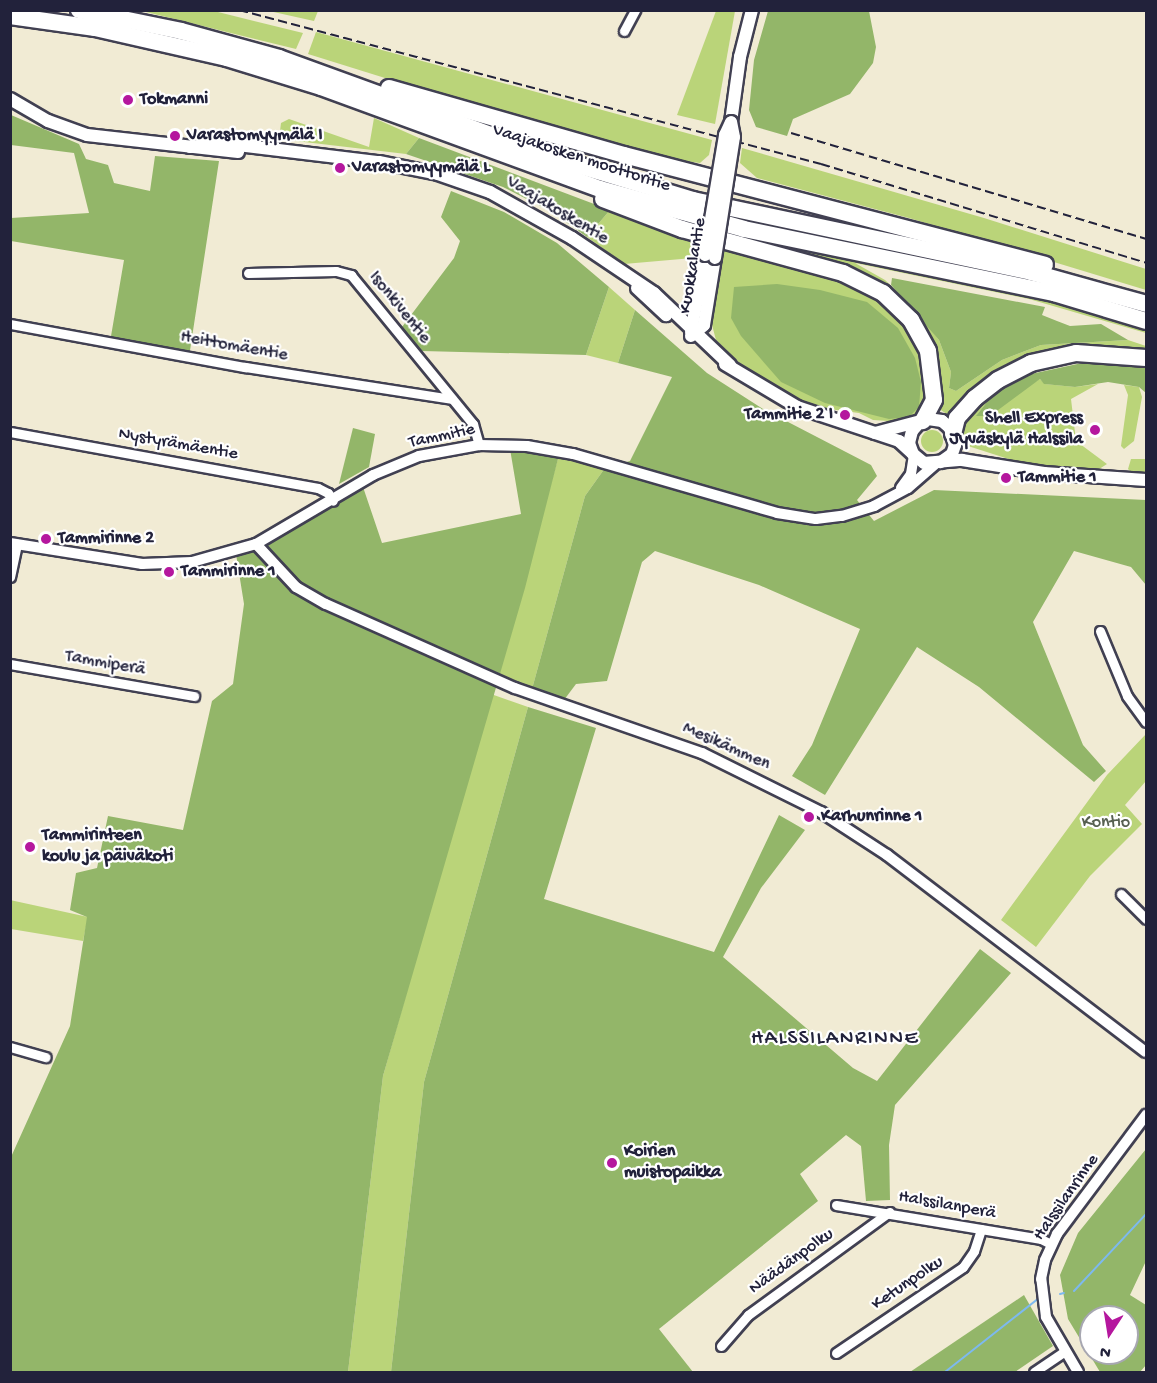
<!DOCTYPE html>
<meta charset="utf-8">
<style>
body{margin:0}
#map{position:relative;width:1157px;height:1383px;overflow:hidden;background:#f1ebd4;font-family:"Gochi Hand",sans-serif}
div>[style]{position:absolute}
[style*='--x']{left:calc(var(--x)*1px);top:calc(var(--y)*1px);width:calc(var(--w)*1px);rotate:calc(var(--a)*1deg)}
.green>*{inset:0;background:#bad479}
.round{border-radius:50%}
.forest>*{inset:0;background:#93b669}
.stream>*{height:2px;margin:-1px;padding:0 1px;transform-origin:1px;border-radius:1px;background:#7db9ef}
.roads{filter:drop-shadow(2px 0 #414052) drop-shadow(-2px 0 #414052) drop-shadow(0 2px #414052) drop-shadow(0 -2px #414052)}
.minor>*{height:9px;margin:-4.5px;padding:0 4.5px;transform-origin:4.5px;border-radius:4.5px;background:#fff}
.tertiary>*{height:10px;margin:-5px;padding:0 5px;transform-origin:5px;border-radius:5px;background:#fff}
.secondary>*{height:12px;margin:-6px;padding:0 6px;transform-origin:6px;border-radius:6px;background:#fff}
.motorway>*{height:16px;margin:-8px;padding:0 8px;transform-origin:8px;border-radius:8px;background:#fff}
.rail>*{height:2px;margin-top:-1px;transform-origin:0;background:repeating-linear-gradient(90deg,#22223b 0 9px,transparent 0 13.5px)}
.bridges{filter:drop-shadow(2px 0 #414052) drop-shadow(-2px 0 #414052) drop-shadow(0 2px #414052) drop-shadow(0 -2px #414052)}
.secondary-bridge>*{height:12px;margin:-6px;padding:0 6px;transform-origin:6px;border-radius:6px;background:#fff}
.dots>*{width:16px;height:16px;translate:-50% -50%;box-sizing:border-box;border:3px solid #fff;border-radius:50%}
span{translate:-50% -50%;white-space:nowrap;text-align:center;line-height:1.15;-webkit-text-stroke:4.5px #fff;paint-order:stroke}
.poi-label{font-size:18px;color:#22223b;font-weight:700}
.left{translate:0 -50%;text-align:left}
.right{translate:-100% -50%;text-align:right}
.street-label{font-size:18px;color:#22223b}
.park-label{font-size:18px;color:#576051}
.quarter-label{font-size:21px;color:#22223b;letter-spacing:1.5px}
.frame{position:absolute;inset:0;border:12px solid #22223b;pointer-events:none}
.north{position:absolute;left:1079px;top:1305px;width:60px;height:60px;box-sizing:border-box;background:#fff;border:2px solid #a7a7b1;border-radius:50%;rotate:192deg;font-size:16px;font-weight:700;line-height:24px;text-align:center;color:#22223b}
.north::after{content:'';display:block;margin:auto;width:21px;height:27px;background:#b5179e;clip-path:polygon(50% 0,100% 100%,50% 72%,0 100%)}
</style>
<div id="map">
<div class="green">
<div style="clip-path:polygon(142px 11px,214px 11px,303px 33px,296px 49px)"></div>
<div style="clip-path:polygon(269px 11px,318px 11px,314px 21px)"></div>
<div style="clip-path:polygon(716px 11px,735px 11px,715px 124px,677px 115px)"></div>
<div style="clip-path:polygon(316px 32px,712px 140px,709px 155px,700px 163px,662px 158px,555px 131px,308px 54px)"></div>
<div style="clip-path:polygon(374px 118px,419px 138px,406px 154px,279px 139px,281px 123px,289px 119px,369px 147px)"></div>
<div style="clip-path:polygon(742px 148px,984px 218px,1146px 269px,1146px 290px,909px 218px,757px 178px,740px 163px)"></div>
<div style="clip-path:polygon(638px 207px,1051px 300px,1146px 328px,1146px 333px,1029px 299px,855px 263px,885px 280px,914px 308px,939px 340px,951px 372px,949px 388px,956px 391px,1002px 360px,1041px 345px,1128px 340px,1146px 346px,1146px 351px,1073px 348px,948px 415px,938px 408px,937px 370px,895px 296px)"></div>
<div style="clip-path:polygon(610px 210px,696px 239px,693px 258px,624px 264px,587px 237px)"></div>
<div style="clip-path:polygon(724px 248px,823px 272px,881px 300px,907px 326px,921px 353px,928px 383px,926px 407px,904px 422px,873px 420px,859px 413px,813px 407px,779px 390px,738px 362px,716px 340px,712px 325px)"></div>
<div style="clip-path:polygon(609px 287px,635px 310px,618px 363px,586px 355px)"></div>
<div style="clip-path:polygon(1040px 379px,1045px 384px,1075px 387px,1098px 384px,1071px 399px,1076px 441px,1107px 464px,1096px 471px,1024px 464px,968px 446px,961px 436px,969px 415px,994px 393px,977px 415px)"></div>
<div style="clip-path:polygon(1124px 385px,1139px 387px,1142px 397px,1134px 441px,1124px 449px,1121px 446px,1128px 395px)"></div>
<div class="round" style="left:921px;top:430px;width:22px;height:22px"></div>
<div style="clip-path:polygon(559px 455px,605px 468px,585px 496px,532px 689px,497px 675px)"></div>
<div style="clip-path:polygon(1131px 459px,1146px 459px,1146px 474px,1133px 474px,1128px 469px)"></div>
<div style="clip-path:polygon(491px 694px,528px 707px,424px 1082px,391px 1372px,348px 1372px,383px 1076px)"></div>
<div style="clip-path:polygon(1146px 734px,1146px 781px,1125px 805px,1142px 824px,1090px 876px,1036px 947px,1001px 920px,1107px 775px)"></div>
<div style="clip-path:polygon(10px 900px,88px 917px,83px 941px,11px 929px)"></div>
</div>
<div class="forest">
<div style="clip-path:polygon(768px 11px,869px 11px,876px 47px,873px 63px,850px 94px,793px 119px,787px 136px,756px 127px,749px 110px,754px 60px)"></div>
<div style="clip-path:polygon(11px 115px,79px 144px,86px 159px,108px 165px,114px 183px,150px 191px,155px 156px,219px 161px,189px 357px,110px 342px,124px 260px,11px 241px,11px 218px,89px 213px,74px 153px,11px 145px)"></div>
<div style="clip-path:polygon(419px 138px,610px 210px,587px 237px,552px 212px,503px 187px,406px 154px)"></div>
<div style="clip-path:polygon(451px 191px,504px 212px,557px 243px,609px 287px,586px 355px,422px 351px,402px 327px,454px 258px,460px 241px,441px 217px)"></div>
<div style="clip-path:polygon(892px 278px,1045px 307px,1042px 315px,1057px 321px,1070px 326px,1101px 324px,1128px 340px,1041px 345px,1002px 360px,956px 391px,949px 388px,951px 372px,939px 340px,891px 285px)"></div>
<div style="clip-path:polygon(777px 284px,820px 290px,867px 302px,898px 328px,915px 358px,921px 382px,919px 407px,909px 417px,889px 419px,825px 403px,781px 382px,741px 336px,731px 318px,734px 287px)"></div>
<div style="clip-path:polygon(635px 310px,707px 373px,763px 409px,871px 465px,877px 476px,857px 500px,874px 521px,934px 490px,1146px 500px,1146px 585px,1131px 567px,1074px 551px,1033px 622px,1083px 745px,1106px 771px,1094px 782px,979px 687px,917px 647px,825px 795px,792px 776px,812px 745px,860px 629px,759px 585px,655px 551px,642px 562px,607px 681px,576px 684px,564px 700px,532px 689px,585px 496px,605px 468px,630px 461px,672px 377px,618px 363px)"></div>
<div style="clip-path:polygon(1096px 360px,1146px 366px,1146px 393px,1139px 387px,1108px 382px,1075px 387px,1044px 384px,1040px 379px,990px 416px,976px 416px,994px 393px,1031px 374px)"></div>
<div style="clip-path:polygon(353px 428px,375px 434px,369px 467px,339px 484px)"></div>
<div style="clip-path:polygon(510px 449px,559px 455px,525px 588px,383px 1076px,348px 1372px,11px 1372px,11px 1157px,70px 1026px,87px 917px,70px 910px,76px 873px,97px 868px,108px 816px,183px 830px,212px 701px,233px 684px,244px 604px,236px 554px,275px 538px,363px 487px,382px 543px,521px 514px)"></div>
<div style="clip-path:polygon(528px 707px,596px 728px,544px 899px,714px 952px,779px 815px,805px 830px,761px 888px,723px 957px,853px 1068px,877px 1081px,980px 949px,1011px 973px,895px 1105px,889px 1145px,890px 1200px,866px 1201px,861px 1146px,846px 1135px,800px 1174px,818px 1201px,659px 1329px,693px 1372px,391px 1372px,424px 1082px)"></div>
<div style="clip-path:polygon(evenodd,1146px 1149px,1146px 1261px,1130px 1295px,1146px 1305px,1146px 1365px,1140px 1372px,1100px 1372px,1068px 1319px,1060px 1275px,1078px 1233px,1146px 1149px,1091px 1317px,1127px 1317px,1127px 1353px,1091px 1353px,1091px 1317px)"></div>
<div style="clip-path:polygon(1024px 1295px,1053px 1346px,1015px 1372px,910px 1372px)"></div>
</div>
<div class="stream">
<div style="--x:1074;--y:1291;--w:105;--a:-46.9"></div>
<div style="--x:1060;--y:1294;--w:4;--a:-14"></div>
<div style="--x:945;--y:1372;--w:120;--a:-38.2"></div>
</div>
<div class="roads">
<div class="minor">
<div style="--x:624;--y:31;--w:24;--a:-62"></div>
<div style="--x:248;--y:273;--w:88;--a:-1.3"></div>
<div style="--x:336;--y:271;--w:16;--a:15"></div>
<div style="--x:351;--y:275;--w:193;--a:50.7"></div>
<div style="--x:473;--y:424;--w:22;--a:74"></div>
<div style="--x:10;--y:324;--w:239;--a:10.4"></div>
<div style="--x:245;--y:367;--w:209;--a:8.8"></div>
<div style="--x:10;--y:432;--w:313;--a:10.3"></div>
<div style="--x:318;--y:488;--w:11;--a:27"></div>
<div style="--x:328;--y:493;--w:9;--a:58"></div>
<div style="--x:10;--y:577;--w:34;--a:-78"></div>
<div style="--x:1100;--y:631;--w:70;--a:67.4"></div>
<div style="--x:1127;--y:696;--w:32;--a:54"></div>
<div style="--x:10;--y:664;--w:187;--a:9.9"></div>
<div style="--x:1121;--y:894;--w:35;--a:45"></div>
<div style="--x:10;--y:1047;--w:37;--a:16"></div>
<div style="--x:836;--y:1205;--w:208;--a:9.4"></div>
<div style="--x:1041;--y:1239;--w:11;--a:27"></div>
<div style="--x:721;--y:1346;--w:41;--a:-48.9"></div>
<div style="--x:748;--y:1315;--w:175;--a:-36.1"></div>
<div style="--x:836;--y:1353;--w:153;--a:-34.1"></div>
<div style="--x:963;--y:1267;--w:19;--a:-55"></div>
<div style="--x:974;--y:1251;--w:23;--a:-72"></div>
<div style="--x:1034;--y:1372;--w:37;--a:-34"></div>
</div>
<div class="tertiary">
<div style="--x:901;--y:488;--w:17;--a:-54"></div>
<div style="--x:911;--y:474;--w:18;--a:-81"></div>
<div style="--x:10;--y:543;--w:134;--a:9"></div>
<div style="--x:142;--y:564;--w:50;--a:-2.3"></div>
<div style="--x:192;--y:562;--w:66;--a:-15.7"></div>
<div style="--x:256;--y:544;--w:136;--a:-30.5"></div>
<div style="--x:373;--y:475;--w:50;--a:-22.4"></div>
<div style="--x:419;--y:456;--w:61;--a:-10.4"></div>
<div style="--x:479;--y:445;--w:48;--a:1.2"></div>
<div style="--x:527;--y:446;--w:47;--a:9.9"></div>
<div style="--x:573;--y:454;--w:212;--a:16.1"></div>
<div style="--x:777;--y:513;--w:39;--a:9"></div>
<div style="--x:816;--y:519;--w:26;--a:-7"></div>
<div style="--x:842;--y:516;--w:34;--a:-17"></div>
<div style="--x:874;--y:506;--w:38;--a:-28"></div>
<div style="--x:908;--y:488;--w:38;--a:-41"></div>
<div style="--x:256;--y:544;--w:59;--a:47.1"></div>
<div style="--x:296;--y:587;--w:34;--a:30"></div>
<div style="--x:326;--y:604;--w:207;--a:24"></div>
<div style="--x:515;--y:688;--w:198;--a:19.2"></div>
<div style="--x:702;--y:753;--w:133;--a:26.4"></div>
<div style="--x:821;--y:812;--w:79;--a:33.1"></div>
<div style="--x:887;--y:855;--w:325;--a:37.3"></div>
<div style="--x:1078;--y:1372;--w:64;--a:-120.2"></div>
<div style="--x:1046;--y:1317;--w:38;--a:-97"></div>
<div style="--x:1041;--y:1279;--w:19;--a:-78"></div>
<div style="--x:1045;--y:1260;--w:29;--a:-65"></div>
<div style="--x:1057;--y:1234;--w:149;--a:-53.2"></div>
</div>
<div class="secondary">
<div style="--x:10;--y:99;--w:44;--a:30.1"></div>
<div style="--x:48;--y:121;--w:41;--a:19.7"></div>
<div style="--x:87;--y:135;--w:152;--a:6.4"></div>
<div style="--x:731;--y:122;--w:66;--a:-82.1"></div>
<div style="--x:740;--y:57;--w:49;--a:-75.7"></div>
<div style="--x:190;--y:147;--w:31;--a:-7"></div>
<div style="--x:221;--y:143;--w:159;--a:6.9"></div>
<div style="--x:379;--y:162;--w:60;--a:11.5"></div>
<div style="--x:438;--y:174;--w:55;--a:19.1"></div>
<div style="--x:490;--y:192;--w:94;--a:29.3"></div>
<div style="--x:572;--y:238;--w:99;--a:33.9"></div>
<div style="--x:654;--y:293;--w:105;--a:43.5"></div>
<div style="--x:637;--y:288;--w:40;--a:43"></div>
<div style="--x:691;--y:332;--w:78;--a:-79.7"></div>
<div style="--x:691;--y:336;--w:17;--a:-40"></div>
<div style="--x:704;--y:325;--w:68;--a:-80.7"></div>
<div style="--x:725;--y:364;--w:84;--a:30.8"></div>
<div style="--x:797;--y:407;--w:108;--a:18.4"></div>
<div style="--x:899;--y:441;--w:19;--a:43"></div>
<div style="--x:920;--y:422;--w:12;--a:132"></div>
<div style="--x:912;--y:431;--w:12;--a:104"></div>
<div style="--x:909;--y:443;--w:12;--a:70"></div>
<div style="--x:913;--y:454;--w:14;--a:39"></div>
<div style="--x:924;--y:463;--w:38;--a:-5"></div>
<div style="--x:962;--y:460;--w:83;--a:9"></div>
<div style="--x:1044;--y:473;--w:102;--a:3.9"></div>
<div style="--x:875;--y:433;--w:55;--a:-14.8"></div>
<div style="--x:928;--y:419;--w:14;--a:8"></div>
<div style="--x:942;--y:421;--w:11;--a:41"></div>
<div style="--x:950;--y:428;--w:18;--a:74"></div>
<div style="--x:955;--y:445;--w:9;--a:108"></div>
<div style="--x:952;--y:454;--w:14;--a:144"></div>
</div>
<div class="motorway">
<div style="--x:79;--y:10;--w:104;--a:11.6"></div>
<div style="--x:181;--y:31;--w:102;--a:15.4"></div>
<div style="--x:279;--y:58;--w:286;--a:20"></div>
<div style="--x:548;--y:156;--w:152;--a:16.9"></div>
<div style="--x:693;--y:200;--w:346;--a:12"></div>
<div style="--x:1031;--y:272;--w:119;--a:15.5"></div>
<div style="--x:10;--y:16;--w:86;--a:8"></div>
<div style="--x:95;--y:28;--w:135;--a:12.8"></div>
<div style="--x:227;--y:58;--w:98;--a:17.1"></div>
<div style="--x:321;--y:87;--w:297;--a:20.1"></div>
<div style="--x:600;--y:189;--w:149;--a:15.5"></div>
<div style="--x:744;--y:229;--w:317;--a:11.7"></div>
<div style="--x:1054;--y:293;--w:96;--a:16.9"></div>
<div style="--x:389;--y:88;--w:244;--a:15.9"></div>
<div style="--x:624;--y:155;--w:435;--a:14.6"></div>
<div style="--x:603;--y:199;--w:85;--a:20.8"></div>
<div style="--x:682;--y:229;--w:167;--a:15.3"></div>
<div style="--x:843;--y:273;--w:45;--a:26.6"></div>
<div style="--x:883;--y:293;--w:39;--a:44"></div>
<div style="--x:911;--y:320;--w:35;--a:61"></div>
<div style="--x:928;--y:351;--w:49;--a:83"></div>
<div style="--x:934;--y:400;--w:24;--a:118"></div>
<div style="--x:953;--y:434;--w:16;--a:-76"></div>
<div style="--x:957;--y:418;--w:27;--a:-48"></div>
<div style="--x:975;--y:398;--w:29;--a:-38"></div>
<div style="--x:998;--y:380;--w:37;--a:-27"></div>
<div style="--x:1031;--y:363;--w:46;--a:-12.5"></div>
<div style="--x:1076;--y:353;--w:70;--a:4.1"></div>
</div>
</div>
<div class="rail">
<div style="--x:239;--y:10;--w:602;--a:14.82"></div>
<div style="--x:821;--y:164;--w:340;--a:16.9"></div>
<div style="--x:791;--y:133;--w:370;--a:16.6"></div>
</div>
<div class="bridges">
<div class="secondary-bridge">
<div style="--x:705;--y:255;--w:122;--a:-80.5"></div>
<div style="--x:725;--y:135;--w:14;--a:-65"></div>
<div style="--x:715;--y:258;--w:122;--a:-81.1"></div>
<div style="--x:734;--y:137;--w:15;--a:-101"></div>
</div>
</div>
<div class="dots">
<div style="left:128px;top:100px;background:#b5179e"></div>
<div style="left:175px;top:136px;background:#b5179e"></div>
<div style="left:340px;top:168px;background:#b5179e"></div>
<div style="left:845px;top:415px;background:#b5179e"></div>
<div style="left:1095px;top:430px;background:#b5179e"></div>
<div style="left:1006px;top:478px;background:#b5179e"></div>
<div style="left:46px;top:539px;background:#b5179e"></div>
<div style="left:169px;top:572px;background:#b5179e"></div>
<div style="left:809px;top:817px;background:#b5179e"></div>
<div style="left:30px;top:847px;background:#b5179e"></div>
<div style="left:612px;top:1163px;background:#b5179e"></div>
</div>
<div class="poi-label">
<span class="left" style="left:140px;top:100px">Tokmanni</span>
<span class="left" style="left:187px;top:136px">Varastomyymälä I</span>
<span class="left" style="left:352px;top:168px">Varastomyymälä L</span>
<span class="right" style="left:833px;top:415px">Tammitie 2 I</span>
<span class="right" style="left:1083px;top:430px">Shell Express<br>Jyväskylä Halssila</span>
<span class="left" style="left:1018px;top:478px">Tammitie 1</span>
<span class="left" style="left:58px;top:539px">Tammirinne 2</span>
<span class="left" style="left:181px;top:572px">Tammirinne 1</span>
<span class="left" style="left:821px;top:817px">Karhunrinne 1</span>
<span class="left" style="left:42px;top:847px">Tammirinteen<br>koulu ja päiväkoti</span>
<span class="left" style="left:624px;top:1163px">Koirien<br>muistopaikka</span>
</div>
<div class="street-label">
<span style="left:581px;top:159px;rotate:18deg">Vaajakosken moottoritie</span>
<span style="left:557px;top:211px;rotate:31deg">Vaajakoskentie</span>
<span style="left:694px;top:266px;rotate:-81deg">Kuokkalantie</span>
<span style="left:399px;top:308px;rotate:51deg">Isonkiventie</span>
<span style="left:234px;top:347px;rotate:10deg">Heittomäentie</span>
<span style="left:442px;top:437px;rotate:-12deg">Tammitie</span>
<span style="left:178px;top:445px;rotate:10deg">Nystyrämäentie</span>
<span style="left:105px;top:664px;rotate:10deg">Tammiperä</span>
<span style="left:726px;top:747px;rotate:24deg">Mesikämmen</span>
<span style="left:1067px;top:1198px;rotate:-55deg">Halssilanrinne</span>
<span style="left:947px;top:1206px;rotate:10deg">Halssilanperä</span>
<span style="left:792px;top:1262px;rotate:-36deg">Näädänpolku</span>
<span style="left:908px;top:1284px;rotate:-34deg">Ketunpolku</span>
</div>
<div class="park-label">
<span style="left:1106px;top:823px">Kontio</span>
</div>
<div class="quarter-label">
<span style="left:835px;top:1040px">HALSSILANRINNE</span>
</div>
<div class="frame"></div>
<div class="north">N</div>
</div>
